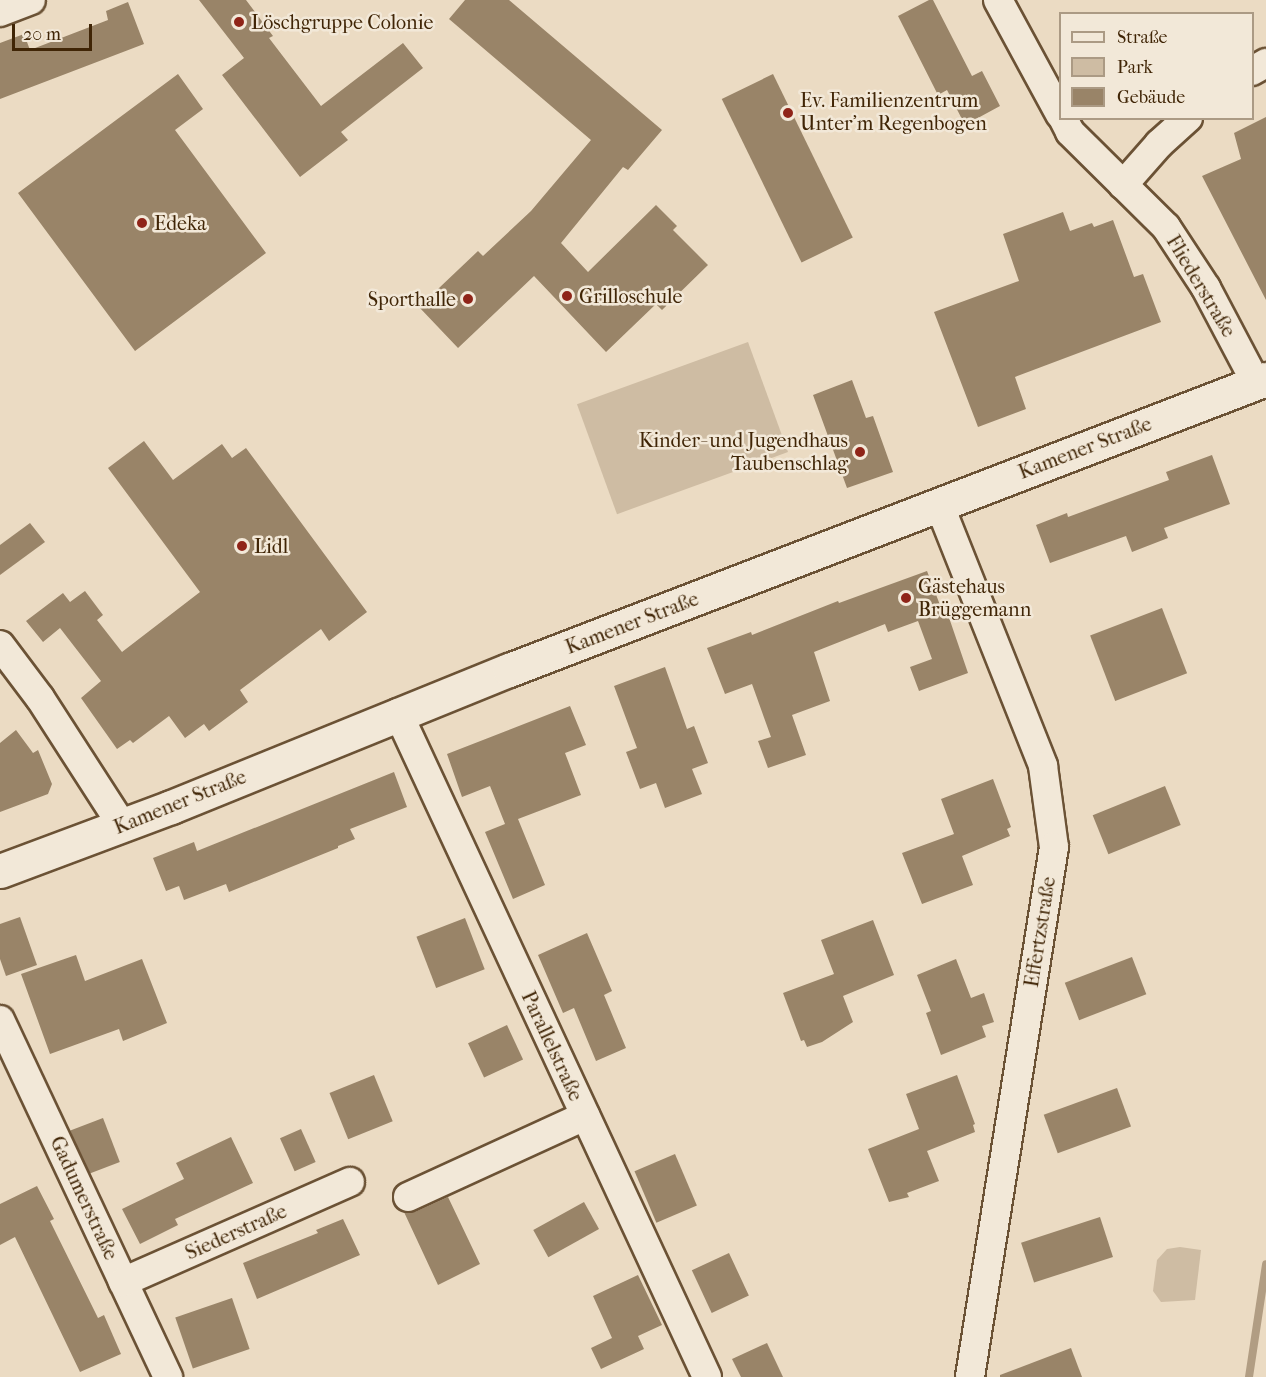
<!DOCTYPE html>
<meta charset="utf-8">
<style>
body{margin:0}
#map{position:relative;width:1266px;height:1377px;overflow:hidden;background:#ebdbc3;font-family:"IM FELL French Canon",serif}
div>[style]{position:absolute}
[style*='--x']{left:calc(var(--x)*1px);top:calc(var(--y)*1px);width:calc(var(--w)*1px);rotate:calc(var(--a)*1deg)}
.green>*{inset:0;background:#cebca3;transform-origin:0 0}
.stream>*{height:8px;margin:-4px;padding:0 4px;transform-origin:4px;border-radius:4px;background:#b19d83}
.building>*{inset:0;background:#998468;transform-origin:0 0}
.roads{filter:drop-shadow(2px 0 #6b5235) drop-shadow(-2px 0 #6b5235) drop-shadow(0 2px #6b5235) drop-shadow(0 -2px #6b5235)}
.street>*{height:28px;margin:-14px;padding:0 14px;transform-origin:14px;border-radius:14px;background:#f2e8d8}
.secondary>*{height:33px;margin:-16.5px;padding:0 16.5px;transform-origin:16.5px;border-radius:16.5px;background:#f2e8d8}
.dots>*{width:16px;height:16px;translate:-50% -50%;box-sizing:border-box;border:3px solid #f2e8d8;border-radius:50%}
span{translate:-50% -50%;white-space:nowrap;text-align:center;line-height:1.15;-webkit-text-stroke:5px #f2e8d8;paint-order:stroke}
.poi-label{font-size:20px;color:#402506}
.left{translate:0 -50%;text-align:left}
.right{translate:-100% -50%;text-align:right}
.street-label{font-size:20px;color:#402506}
.legend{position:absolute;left:1059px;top:12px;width:195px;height:108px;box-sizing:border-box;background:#f2e8d8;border:2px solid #ab9a84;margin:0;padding:8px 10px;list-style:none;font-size:18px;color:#402506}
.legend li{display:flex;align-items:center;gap:12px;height:30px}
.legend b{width:30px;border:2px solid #ab9a84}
.scale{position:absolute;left:12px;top:24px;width:80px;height:27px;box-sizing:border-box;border:3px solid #402506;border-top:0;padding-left:8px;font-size:18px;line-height:21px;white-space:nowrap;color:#402506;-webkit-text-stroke:4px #f2e8d8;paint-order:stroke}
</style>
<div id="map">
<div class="green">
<div style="left:748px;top:342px;width:117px;height:182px;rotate:70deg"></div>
<div style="clip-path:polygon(1180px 1247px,1201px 1250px,1195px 1300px,1161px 1302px,1153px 1291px,1157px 1260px,1167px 1249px)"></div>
</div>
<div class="stream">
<div style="--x:1249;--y:1377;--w:114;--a:-81.4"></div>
</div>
<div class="building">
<div style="clip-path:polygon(199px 0,246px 0,273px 36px,269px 38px,321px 106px,403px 43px,423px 68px,341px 132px,348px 140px,300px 177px,222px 75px,244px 58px)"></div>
<div style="clip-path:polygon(465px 0,509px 0,662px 130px,628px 170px,623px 167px,561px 243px,588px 272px,656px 205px,677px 226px,673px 230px,708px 265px,662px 310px,656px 304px,606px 352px,534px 276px,458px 348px,419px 307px,478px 251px,483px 256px,531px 211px,591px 140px,449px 19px)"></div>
<div style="clip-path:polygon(929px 0,933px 0,972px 76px,982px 71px,1000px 106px,965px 125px,947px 90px,938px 95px,898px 16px)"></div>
<div style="clip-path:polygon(128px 2px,144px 44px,0 99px,0 43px,24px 34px,30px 50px,108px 20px,106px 11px)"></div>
<div style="clip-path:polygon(178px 74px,203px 109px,175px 130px,266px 253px,135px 351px,18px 193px)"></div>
<div style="left:773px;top:74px;width:182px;height:57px;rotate:64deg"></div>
<div style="clip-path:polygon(1266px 117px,1266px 300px,1202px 176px,1241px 159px,1234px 133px)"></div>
<div style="clip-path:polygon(1063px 212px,1070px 231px,1092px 223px,1094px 227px,1113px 220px,1134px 277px,1143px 274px,1161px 322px,1015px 377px,1026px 409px,978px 427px,934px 312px,1019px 281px,1003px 234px)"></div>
<div style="clip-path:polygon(852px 380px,866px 418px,873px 416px,893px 472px,847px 488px,813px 395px)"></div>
<div style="clip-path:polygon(144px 441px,173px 480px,222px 444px,232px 458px,246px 448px,367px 612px,329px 641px,321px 629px,240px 690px,248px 702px,209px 731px,204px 724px,185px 738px,169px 716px,133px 743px,130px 740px,117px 749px,81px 698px,101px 681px,60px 628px,43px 642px,26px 621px,63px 593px,70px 602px,85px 591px,103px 615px,97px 620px,122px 652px,200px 592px,108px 468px)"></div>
<div style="clip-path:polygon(1212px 455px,1230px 504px,1164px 528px,1168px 538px,1132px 552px,1126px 536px,1050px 563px,1036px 525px,1067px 513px,1068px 517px,1169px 480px,1166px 472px)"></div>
<div style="clip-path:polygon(30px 523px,45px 542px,0 575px,0 545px)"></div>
<div style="clip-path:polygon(927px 571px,940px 605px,944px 603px,968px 673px,919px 691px,910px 667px,932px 659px,918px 621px,888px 632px,885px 624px,814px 652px,830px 701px,792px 715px,806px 755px,768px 768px,758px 741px,771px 737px,752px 684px,725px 694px,707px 648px,751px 632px,752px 635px,838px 601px,839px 603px)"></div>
<div style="left:1162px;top:608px;width:70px;height:77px;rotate:69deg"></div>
<div style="clip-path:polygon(665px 667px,687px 729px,694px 726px,708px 763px,692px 769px,702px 794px,665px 808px,656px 783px,640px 789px,626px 752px,637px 748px,614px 686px)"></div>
<div style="clip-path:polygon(570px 706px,586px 745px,565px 753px,581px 795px,518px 819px,545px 885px,513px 899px,485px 832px,505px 824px,490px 786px,462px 797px,447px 754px)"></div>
<div style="clip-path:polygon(16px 730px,33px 753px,38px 750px,52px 784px,48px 794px,0 812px,0 743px)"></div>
<div style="clip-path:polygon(394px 772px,407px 807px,350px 829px,355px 839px,338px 846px,338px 848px,229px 892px,226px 884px,184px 900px,179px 886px,166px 891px,153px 858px,194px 842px,197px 851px)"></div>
<div style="clip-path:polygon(993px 779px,1011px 827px,1007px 829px,1010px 836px,962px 856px,973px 885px,922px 904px,902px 853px,954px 834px,941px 799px)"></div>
<div style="left:1165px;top:786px;width:42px;height:78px;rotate:68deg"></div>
<div style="clip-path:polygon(20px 917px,37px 965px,6px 976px,0 959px,0 924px)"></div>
<div style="left:465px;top:918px;width:55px;height:52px;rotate:69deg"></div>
<div style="clip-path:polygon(873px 920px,894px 975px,843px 996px,853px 1022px,822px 1042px,807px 1047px,804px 1040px,801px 1041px,783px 993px,834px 974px,821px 940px)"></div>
<div style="clip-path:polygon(587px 933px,612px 991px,604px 995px,626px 1048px,596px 1061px,574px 1008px,563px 1013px,538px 955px)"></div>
<div style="clip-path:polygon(76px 955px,85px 981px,142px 959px,167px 1023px,123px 1041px,119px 1029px,50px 1054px,21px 974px)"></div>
<div style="left:1132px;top:957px;width:40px;height:72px;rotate:69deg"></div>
<div style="clip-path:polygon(956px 959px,971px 998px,984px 993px,994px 1022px,982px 1026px,986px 1037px,941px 1055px,926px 1013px,931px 1011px,917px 975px)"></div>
<div style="left:507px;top:1025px;width:38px;height:43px;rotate:65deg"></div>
<div style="left:374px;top:1075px;width:50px;height:48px;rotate:68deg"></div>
<div style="clip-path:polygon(957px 1075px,975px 1124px,973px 1125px,975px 1132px,927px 1151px,939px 1181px,907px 1193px,909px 1197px,889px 1202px,868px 1149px,919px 1129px,906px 1094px)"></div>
<div style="left:1117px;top:1088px;width:41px;height:78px;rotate:70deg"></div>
<div style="left:103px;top:1118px;width:47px;height:35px;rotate:69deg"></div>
<div style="left:301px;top:1129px;width:36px;height:23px;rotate:66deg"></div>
<div style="clip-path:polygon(231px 1137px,253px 1183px,175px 1219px,178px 1225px,140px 1244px,122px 1209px,184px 1179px,176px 1163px)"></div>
<div style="left:675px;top:1154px;width:56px;height:44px;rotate:67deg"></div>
<div style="clip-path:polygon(37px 1186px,54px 1219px,50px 1221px,98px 1318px,104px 1315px,121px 1354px,80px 1372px,15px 1237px,0 1245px,0 1204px)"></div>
<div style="clip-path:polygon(448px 1197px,480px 1264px,438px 1285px,404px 1212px,415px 1212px)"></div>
<div style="left:584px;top:1202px;width:31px;height:58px;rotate:61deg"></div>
<div style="left:1100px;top:1217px;width:42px;height:83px;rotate:72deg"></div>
<div style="clip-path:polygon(343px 1219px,360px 1255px,257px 1299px,243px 1263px,318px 1233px,316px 1230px)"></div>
<div style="left:729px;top:1253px;width:47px;height:41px;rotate:65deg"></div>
<div style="clip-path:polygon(638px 1275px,662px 1325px,638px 1336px,644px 1349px,601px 1369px,591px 1348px,612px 1338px,593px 1296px)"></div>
<div style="left:232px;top:1298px;width:54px;height:60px;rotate:71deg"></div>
<div style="clip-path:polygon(767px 1343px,783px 1377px,741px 1377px,732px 1359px)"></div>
<div style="clip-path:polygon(1071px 1348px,1082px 1377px,1000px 1377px,1000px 1375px)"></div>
</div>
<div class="roads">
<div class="street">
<div style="--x:998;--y:0;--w:130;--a:61.5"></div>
<div style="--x:0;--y:12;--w:33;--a:-21"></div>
<div style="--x:1252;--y:71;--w:16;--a:-30"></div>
<div style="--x:1063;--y:118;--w:16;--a:63"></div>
<div style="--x:1070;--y:132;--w:135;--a:44.7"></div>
<div style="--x:1166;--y:227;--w:73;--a:56.7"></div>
<div style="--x:1206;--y:288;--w:107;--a:62.2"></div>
<div style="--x:1123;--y:185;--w:55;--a:-48.7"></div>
<div style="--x:1159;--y:144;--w:39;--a:-42"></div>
<div style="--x:939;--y:504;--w:282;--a:68.3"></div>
<div style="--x:1043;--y:766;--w:82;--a:82.3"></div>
<div style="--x:1054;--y:847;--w:537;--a:99.01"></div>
<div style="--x:0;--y:645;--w:66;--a:53"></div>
<div style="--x:40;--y:698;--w:151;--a:57.2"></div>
<div style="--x:398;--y:713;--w:732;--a:65.04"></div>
<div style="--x:0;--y:1020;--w:395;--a:64.8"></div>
<div style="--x:408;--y:1197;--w:195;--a:-24.6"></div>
<div style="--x:123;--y:1282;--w:248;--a:-23.8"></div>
</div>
<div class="secondary">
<div style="--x:0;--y:871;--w:183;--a:-20.5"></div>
<div style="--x:171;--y:807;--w:365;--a:-22.1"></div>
<div style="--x:509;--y:670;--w:811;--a:-21.03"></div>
</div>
</div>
<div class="dots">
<div style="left:239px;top:22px;background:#8f2418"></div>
<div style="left:788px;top:113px;background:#8f2418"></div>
<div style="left:142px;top:223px;background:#8f2418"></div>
<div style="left:567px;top:296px;background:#8f2418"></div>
<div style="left:468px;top:299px;background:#8f2418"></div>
<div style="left:860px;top:452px;background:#8f2418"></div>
<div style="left:242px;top:546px;background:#8f2418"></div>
<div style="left:906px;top:598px;background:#8f2418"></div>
</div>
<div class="poi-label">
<span class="left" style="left:251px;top:22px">Löschgruppe Colonie</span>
<span class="left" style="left:800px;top:112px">Ev. Familienzentrum<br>Unter'm Regenbogen</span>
<span class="left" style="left:154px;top:223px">Edeka</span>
<span class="left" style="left:579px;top:296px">Grilloschule</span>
<span class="right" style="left:456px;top:299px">Sporthalle</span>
<span class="right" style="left:848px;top:452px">Kinder- und Jugendhaus<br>Taubenschlag</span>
<span class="left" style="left:254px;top:546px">Lidl</span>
<span class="left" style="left:918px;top:598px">Gästehaus<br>Brüggemann</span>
</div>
<div class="street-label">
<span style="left:1201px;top:286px;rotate:59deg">Fliederstraße</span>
<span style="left:1085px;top:448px;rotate:-21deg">Kamener Straße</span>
<span style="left:632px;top:623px;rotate:-21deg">Kamener Straße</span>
<span style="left:180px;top:802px;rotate:-22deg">Kamener Straße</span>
<span style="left:1040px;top:932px;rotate:-81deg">Effertzstraße</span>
<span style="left:552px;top:1046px;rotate:65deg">Parallelstraße</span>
<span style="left:84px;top:1198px;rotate:65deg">Gadumerstraße</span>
<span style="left:236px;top:1232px;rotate:-24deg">Siederstraße</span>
</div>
<ul class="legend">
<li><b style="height:8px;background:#f2e8d8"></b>Straße</li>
<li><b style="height:16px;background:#cebca3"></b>Park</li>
<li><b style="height:16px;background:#998468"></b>Gebäude</li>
</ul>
<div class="scale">20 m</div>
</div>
